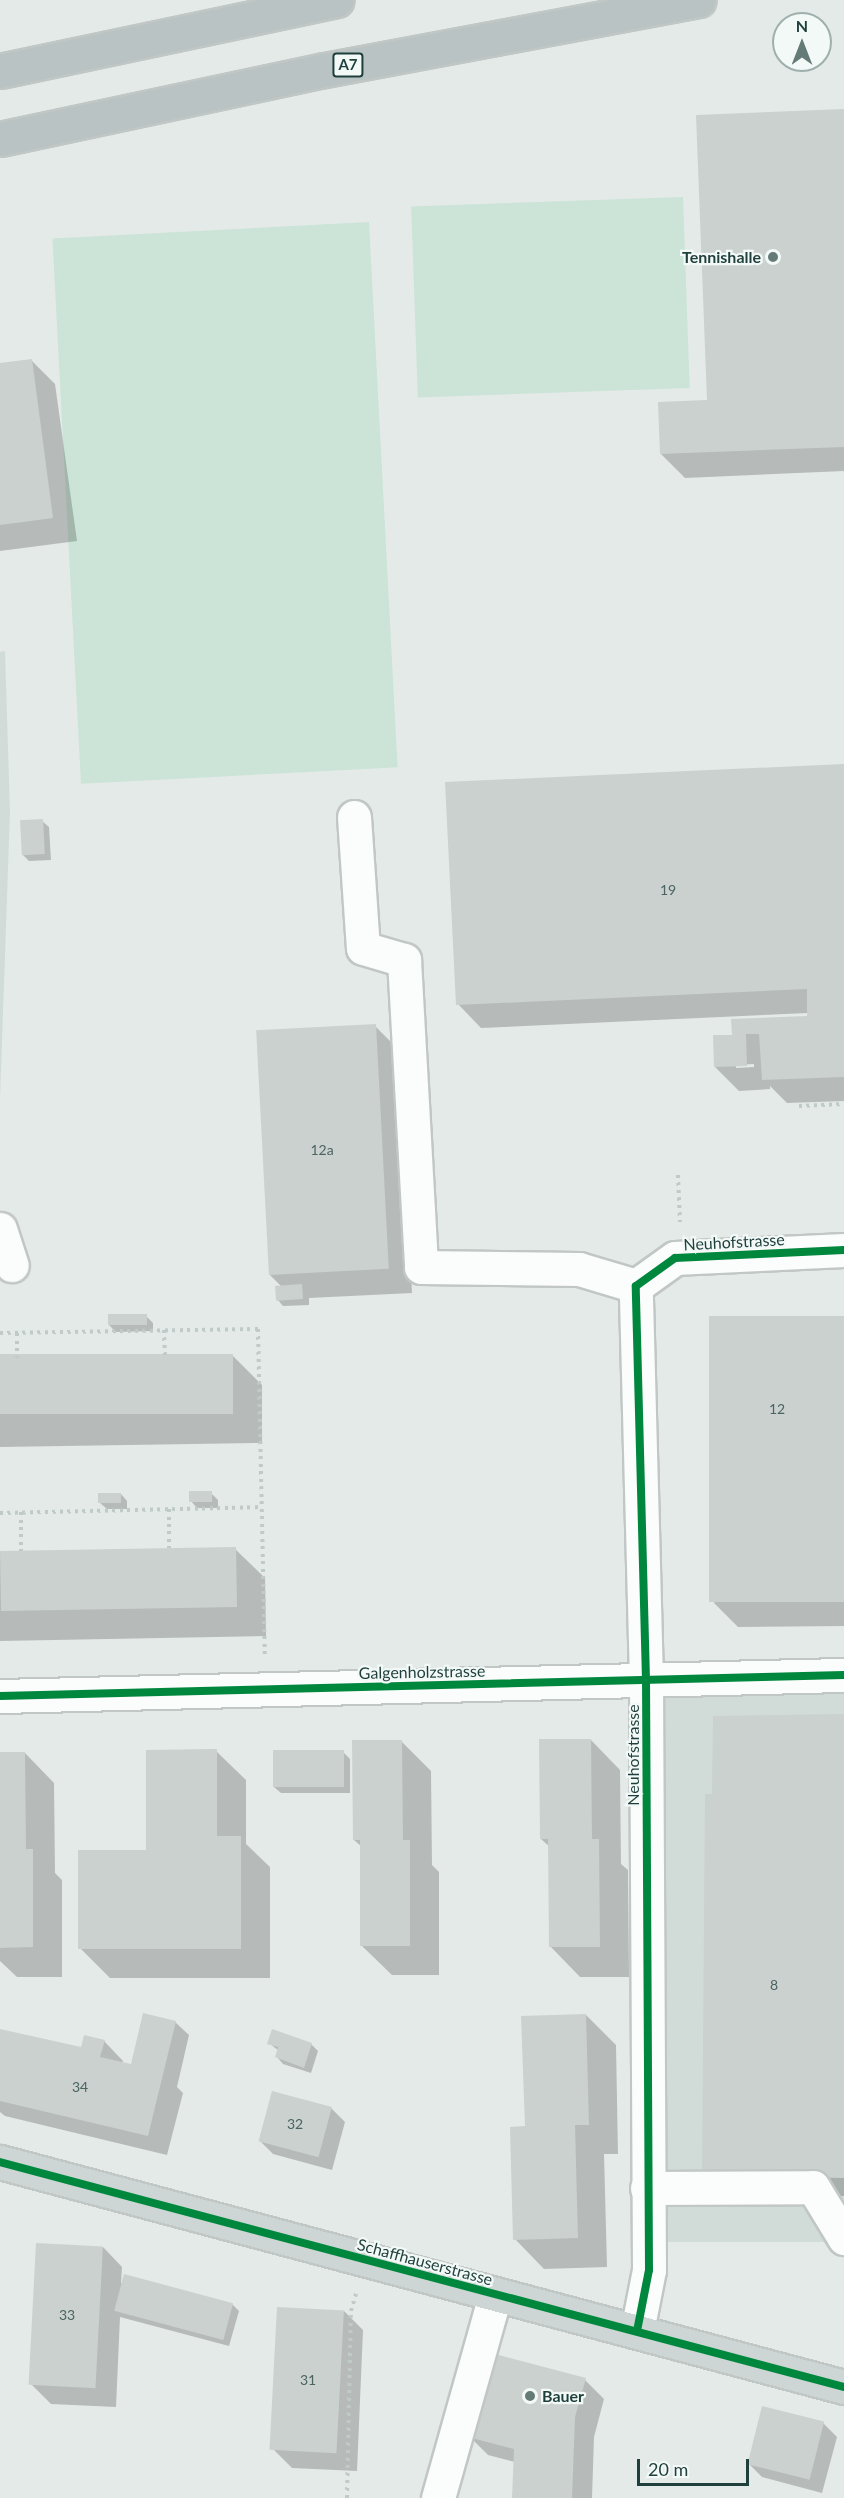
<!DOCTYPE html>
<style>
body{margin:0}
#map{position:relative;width:844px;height:2498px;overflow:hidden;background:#e4eae8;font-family:Lato,sans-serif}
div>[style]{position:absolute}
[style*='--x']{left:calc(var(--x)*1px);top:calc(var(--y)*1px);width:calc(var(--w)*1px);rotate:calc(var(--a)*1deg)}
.built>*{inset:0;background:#d1dcd9;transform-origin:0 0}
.green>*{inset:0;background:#cbe4d7;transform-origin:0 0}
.shadow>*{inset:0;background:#0003}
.building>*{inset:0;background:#cad1cf;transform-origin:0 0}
.path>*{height:4px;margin-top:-2px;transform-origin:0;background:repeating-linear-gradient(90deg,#c0cac9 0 3px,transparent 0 7.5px)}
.roads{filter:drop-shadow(2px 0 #c1c7c5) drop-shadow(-2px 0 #c1c7c5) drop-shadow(0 2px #c1c7c5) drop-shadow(0 -2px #c1c7c5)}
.minor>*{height:33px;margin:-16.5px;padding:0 16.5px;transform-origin:16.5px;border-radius:16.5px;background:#fbfcfc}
.major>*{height:33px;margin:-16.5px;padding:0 16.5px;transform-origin:16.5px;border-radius:16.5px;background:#cdd6d5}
.highway>*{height:33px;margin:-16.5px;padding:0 16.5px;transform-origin:16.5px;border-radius:16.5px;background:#bac3c3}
.cycleway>*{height:8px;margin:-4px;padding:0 4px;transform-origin:4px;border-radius:4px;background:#00873e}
.dots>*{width:16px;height:16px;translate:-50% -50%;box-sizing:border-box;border:3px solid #f2f9f7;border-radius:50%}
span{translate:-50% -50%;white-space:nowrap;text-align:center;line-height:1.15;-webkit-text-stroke:4.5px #f2f9f7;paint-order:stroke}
.number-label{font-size:14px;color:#4b6462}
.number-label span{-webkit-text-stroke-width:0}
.shield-label span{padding:2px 4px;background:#f2f9f7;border:2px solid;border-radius:4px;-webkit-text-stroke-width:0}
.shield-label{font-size:15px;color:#1f3f3c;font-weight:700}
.poi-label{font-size:16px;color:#1f3f3c;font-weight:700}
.right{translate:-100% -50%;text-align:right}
.left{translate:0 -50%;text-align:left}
.street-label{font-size:16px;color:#1f3f3c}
.north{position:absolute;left:772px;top:12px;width:60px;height:60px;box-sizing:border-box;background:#f2f9f7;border:2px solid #9eafac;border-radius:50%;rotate:0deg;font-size:16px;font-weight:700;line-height:24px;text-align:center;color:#1f3f3c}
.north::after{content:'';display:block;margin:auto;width:21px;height:27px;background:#647b78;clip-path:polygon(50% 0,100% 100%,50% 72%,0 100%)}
.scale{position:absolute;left:637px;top:2459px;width:112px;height:27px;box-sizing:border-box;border:3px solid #1f3f3c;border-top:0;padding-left:8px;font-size:18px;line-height:21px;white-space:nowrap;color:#1f3f3c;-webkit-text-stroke:4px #f2f9f7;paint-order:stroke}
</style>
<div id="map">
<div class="built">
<div style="clip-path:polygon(5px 651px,10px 812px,0 1099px,0 652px)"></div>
<div style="left:844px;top:1675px;width:567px;height:198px;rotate:90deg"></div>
</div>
<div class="green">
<div style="left:683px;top:197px;width:191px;height:272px;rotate:88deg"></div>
<div style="left:369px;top:222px;width:546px;height:317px;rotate:87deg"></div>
</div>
<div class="shadow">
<div style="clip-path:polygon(844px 110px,844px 471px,685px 478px,661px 454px,708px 401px)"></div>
<div style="clip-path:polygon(31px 360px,55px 384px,77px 541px,0 551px,0 365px)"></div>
<div style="clip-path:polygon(evenodd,844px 765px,844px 1101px,787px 1103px,770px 1086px,770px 1089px,739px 1091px,715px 1067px,734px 1036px,808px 1018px,808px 1013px,481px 1028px,458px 1004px,844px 765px,754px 1064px,754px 1067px,736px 1068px,736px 1065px,754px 1064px)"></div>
<div style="clip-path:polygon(42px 821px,49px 827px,51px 860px,29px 861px,23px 855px)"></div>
<div style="clip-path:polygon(375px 1026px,399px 1050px,412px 1293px,309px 1298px,309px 1305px,283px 1306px,277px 1299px,282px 1287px,270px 1275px)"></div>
<div style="clip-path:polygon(146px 1316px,153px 1323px,153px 1331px,116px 1332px,109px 1325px)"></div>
<div style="clip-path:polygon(844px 1318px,844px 1626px,738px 1627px,714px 1603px)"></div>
<div style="clip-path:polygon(232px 1355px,262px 1385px,262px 1443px,0 1447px,0 1359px)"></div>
<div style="clip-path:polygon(211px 1493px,218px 1500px,218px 1508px,197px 1508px,191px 1501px)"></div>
<div style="clip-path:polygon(121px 1494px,127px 1501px,127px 1509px,107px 1509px,100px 1503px)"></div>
<div style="clip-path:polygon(235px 1549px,265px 1578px,266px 1636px,0 1641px,0 1553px)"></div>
<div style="clip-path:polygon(844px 1716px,844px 2196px,722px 2195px,713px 1795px)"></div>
<div style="clip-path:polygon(591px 1740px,620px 1770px,621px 1864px,628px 1870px,629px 1977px,580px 1977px,551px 1947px,550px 1847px,541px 1839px)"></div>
<div style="clip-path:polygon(401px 1741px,431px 1771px,432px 1865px,439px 1872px,439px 1975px,392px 1975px,362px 1946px,362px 1847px,354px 1840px)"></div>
<div style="clip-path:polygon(216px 1751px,246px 1780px,246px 1844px,270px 1867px,270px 1978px,110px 1978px,80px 1948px)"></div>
<div style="clip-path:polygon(343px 1752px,350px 1759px,350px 1793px,281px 1793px,274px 1787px)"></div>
<div style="clip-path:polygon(0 1753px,25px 1753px,54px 1783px,55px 1873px,62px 1880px,62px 1977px,17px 1977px,0 1961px)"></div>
<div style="clip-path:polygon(586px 2015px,616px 2045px,618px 2154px,604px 2154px,607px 2267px,544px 2269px,515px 2239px,526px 2128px)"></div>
<div style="clip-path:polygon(175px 2022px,189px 2035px,177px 2087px,183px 2093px,167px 2155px,5px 2116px,0 2112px,0 2036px,82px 2049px,104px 2041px,123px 2061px,122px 2064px,136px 2067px)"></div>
<div style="clip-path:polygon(269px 2043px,311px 2044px,318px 2051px,311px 2073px,283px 2064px,277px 2057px,279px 2051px)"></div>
<div style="clip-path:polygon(331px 2108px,345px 2122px,332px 2170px,273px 2154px,260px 2141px)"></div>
<div style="clip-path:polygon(103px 2247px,122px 2267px,121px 2283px,232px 2304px,239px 2311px,229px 2346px,120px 2317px,116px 2407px,51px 2404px,32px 2385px)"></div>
<div style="clip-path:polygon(344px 2311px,363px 2330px,357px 2471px,292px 2468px,273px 2449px)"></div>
<div style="clip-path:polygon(585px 2380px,604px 2399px,594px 2437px,592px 2498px,513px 2498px,515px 2462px,488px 2455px,469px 2436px)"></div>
<div style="clip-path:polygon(823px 2423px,837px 2437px,822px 2493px,762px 2477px,749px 2464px)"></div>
</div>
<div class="building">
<div style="clip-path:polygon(844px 109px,844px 447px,660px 454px,658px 402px,707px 400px,696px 115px)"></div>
<div style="clip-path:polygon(32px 359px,53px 518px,0 525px,0 363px)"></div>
<div style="clip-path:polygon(844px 764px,844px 1077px,762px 1080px,759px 1034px,746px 1034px,747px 1066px,714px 1067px,713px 1035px,732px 1035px,731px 1019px,807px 1016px,807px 989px,456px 1005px,445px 782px)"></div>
<div style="left:43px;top:819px;width:35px;height:23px;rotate:87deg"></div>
<div style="left:376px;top:1024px;width:245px;height:120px;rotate:87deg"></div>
<div style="left:302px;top:1284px;width:15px;height:27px;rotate:86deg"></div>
<div style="left:147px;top:1314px;width:11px;height:39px;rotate:90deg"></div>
<div style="left:844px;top:1316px;width:286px;height:135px;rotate:90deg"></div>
<div style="left:233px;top:1354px;width:60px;height:233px;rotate:90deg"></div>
<div style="left:189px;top:1491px;width:23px;height:11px"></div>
<div style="left:98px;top:1493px;width:23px;height:10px"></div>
<div style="left:236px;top:1547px;width:60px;height:236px;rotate:89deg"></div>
<div style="clip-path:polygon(844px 1714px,844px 2178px,702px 2176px,705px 1794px,712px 1794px,713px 1716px)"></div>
<div style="clip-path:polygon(539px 1739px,591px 1739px,592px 1839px,599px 1839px,600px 1947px,549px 1947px,548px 1839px,540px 1839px)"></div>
<div style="clip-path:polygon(352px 1740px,402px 1740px,403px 1840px,410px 1840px,410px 1946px,360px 1946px,360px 1840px,353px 1840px)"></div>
<div style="clip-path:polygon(217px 1749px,217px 1836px,241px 1836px,241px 1949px,78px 1949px,78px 1850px,146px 1850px,146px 1750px)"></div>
<div style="left:273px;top:1750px;width:71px;height:37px"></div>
<div style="clip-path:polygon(0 1752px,25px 1752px,26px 1849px,33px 1849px,33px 1947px,0 1948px)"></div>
<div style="clip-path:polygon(143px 2013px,176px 2021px,148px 2136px,0 2101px,0 2029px,81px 2047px,84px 2035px,105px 2040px,100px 2057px,131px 2064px)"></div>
<div style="clip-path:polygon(586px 2014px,589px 2125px,575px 2125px,578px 2238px,513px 2240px,510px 2127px,525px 2126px,521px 2016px)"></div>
<div style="clip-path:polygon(272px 2029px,312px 2043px,304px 2068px,275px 2057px,278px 2047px,267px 2044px)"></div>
<div style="left:272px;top:2091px;width:62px;height:52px;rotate:15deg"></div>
<div style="left:36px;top:2243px;width:67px;height:142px;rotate:3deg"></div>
<div style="left:124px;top:2274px;width:113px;height:38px;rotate:15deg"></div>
<div style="left:277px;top:2307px;width:67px;height:143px;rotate:3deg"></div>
<div style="clip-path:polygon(491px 2353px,586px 2378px,575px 2417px,572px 2498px,512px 2498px,514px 2449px,468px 2437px)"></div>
<div style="left:762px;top:2406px;width:64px;height:60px;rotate:14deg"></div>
</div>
<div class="path">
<div style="--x:799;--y:1106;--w:45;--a:-2.5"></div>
<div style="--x:678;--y:1175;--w:47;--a:87.6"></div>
<div style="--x:164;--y:1330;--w:25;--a:88"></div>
<div style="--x:0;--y:1333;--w:258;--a:-0.9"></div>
<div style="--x:258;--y:1329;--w:326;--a:88.8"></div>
<div style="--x:17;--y:1333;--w:25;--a:90"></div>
<div style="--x:169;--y:1509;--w:39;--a:90"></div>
<div style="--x:21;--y:1512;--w:39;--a:90"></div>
<div style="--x:0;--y:1513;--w:262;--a:-1.3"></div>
<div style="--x:347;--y:2498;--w:187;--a:-88.8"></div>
<div style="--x:351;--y:2311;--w:19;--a:-74"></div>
</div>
<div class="roads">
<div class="minor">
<div style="--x:354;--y:817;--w:131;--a:86.1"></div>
<div style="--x:363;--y:948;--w:43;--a:16.3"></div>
<div style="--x:404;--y:960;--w:307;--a:86.8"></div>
<div style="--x:421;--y:1267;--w:158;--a:0.7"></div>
<div style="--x:579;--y:1269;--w:59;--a:16.6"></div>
<div style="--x:0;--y:1229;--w:38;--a:72"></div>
<div style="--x:0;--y:1696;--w:844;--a:-1.43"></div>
<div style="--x:647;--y:2188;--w:166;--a:-0.3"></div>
<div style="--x:813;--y:2187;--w:60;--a:58.7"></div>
<div style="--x:637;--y:2331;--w:62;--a:-78.9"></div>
<div style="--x:649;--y:2270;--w:590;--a:-90.29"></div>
<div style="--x:646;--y:1680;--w:394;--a:-91.5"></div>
<div style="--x:636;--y:1286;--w:48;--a:-35.7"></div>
<div style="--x:675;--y:1258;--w:169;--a:-2.7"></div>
<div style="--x:438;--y:2498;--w:211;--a:-74.3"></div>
</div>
<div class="major">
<div style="--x:0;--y:2162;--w:873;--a:14.93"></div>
</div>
<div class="highway">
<div style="--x:0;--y:71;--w:344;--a:-11.9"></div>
<div style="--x:0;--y:139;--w:332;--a:-12"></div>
<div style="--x:325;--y:70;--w:380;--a:-10.6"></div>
</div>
</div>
<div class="cycleway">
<div style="--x:0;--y:1696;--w:844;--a:-1.43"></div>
<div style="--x:0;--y:2162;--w:873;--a:14.93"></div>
<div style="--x:637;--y:2331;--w:62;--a:-78.9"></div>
<div style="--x:649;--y:2270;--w:590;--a:-90.29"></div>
<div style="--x:646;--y:1680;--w:394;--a:-91.5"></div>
<div style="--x:636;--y:1286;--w:48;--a:-35.7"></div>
<div style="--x:675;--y:1258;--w:169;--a:-2.7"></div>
</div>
<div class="dots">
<div style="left:773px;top:257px;background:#647b78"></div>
<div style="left:530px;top:2396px;background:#647b78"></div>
</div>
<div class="number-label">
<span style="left:668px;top:890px">19</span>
<span style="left:322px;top:1150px">12a</span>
<span style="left:777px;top:1409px">12</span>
<span style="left:774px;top:1985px">8</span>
<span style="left:80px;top:2087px">34</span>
<span style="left:295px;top:2124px">32</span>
<span style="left:67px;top:2315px">33</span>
<span style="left:308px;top:2380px">31</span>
</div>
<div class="shield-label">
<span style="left:348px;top:65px">A7</span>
</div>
<div class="poi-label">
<span class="right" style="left:761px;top:257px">Tennishalle</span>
<span class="left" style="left:542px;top:2396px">Bauer</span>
</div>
<div class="street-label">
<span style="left:734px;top:1242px;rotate:-3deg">Neuhofstrasse</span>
<span style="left:422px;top:1672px;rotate:-1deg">Galgenholzstrasse</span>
<span style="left:633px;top:1755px;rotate:-90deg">Neuhofstrasse</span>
<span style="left:425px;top:2262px;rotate:15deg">Schaffhauserstrasse</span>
</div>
<div class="north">N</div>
<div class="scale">20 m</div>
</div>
